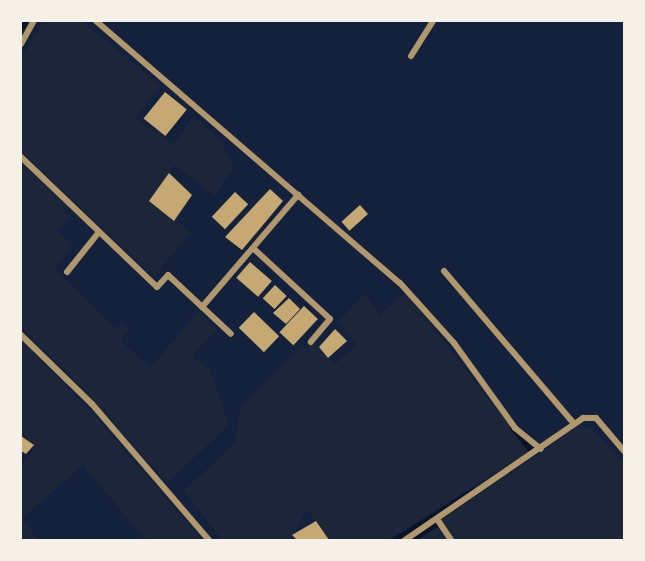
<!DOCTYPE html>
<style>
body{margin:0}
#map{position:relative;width:645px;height:561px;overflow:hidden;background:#14213d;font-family:"IBM Plex Sans",sans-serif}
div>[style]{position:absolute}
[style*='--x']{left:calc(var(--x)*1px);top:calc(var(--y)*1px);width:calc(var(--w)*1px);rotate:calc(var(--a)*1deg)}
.green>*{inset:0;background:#1d2539}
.stream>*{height:4.5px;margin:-2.25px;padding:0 2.25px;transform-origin:2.25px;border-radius:2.25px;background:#0b132b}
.building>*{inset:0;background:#c6a872;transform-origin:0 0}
.minor>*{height:6px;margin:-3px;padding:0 3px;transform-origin:3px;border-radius:3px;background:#b1986c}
span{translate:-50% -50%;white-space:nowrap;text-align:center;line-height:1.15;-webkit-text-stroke:5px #f6f1e7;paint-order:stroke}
.frame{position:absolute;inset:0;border:22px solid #f6f1e7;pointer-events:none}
</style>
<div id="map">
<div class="green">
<div style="clip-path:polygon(44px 21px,82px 21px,160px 85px,135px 119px,174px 144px,193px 116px,220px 140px,234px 166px,215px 196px,175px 165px,149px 201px,191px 232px,154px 277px,21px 151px,21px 57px)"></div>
<div style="clip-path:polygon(21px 163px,68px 207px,63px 212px,71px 217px,57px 231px,73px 244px,55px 269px,117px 329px,122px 323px,129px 329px,121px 341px,150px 368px,199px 311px,217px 330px,192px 356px,210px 370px,229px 425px,167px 483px,86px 391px,21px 328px)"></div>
<div style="clip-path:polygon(365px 293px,379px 315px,406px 293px,529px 451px,388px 540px,329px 540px,307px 509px,293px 534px,297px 540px,222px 540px,184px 490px,235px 444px,241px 407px,300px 348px,316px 344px,334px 365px,357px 344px,338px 322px)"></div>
<div style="clip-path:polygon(21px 340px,95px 416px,202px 540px,146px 540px,83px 465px,22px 518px,38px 540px,21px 540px,21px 467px,35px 447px,21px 433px)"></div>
<div style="clip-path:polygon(579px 426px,594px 430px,624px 464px,624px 540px,455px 540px,442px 520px)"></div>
<div style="clip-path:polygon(435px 525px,445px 540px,412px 540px)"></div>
</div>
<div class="stream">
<div style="--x:21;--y:28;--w:8;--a:-60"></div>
<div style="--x:512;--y:427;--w:33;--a:51"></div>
<div style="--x:394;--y:540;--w:93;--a:-32.3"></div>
<div style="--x:412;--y:540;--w:27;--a:-33"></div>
</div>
<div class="building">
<div style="left:165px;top:92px;width:28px;height:34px;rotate:39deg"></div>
<div style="clip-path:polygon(169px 173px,192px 195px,174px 221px,149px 201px)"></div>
<div style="clip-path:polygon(270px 189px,283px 201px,242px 250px,225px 237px)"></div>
<div style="left:235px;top:192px;width:18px;height:34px;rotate:43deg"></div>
<div style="left:360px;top:205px;width:12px;height:25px;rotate:48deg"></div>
<div style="left:250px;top:262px;width:29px;height:21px;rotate:41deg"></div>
<div style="left:275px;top:285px;width:16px;height:18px;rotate:43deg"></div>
<div style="clip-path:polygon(289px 298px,300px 309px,286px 324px,273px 313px)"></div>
<div style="left:304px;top:306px;width:19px;height:36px;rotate:43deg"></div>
<div style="left:254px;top:312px;width:35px;height:22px;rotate:44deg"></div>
<div style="clip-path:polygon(335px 329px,347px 341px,328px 358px,319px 347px)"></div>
<div style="clip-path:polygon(21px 436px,34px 445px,26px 454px,21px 451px)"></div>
<div style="clip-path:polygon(316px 521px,329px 540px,297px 540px,292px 535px)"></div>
</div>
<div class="minor">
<div style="--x:96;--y:21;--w:401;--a:40.8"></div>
<div style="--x:400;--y:283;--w:81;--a:48"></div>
<div style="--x:454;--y:343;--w:105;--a:54.3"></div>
<div style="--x:515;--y:428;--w:33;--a:39"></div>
<div style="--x:21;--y:44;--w:26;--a:-61"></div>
<div style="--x:411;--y:56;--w:41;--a:-57.8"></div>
<div style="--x:21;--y:157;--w:188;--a:43.7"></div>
<div style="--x:157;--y:287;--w:16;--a:-47"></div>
<div style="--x:168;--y:275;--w:86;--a:43.1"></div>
<div style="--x:254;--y:249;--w:103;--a:42.6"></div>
<div style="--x:330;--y:319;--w:30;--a:130"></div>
<div style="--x:444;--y:271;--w:201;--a:49.6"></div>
<div style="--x:67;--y:272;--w:51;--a:-51.3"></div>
<div style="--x:202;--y:307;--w:148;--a:-49.4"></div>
<div style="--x:21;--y:335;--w:99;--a:44.2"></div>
<div style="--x:92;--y:404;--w:179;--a:49.3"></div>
<div style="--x:437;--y:519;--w:25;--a:56"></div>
<div style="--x:405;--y:540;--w:216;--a:-34.4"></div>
<div style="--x:583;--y:418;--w:13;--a:0"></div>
<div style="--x:596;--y:418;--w:43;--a:49.7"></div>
</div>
<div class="frame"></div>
</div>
